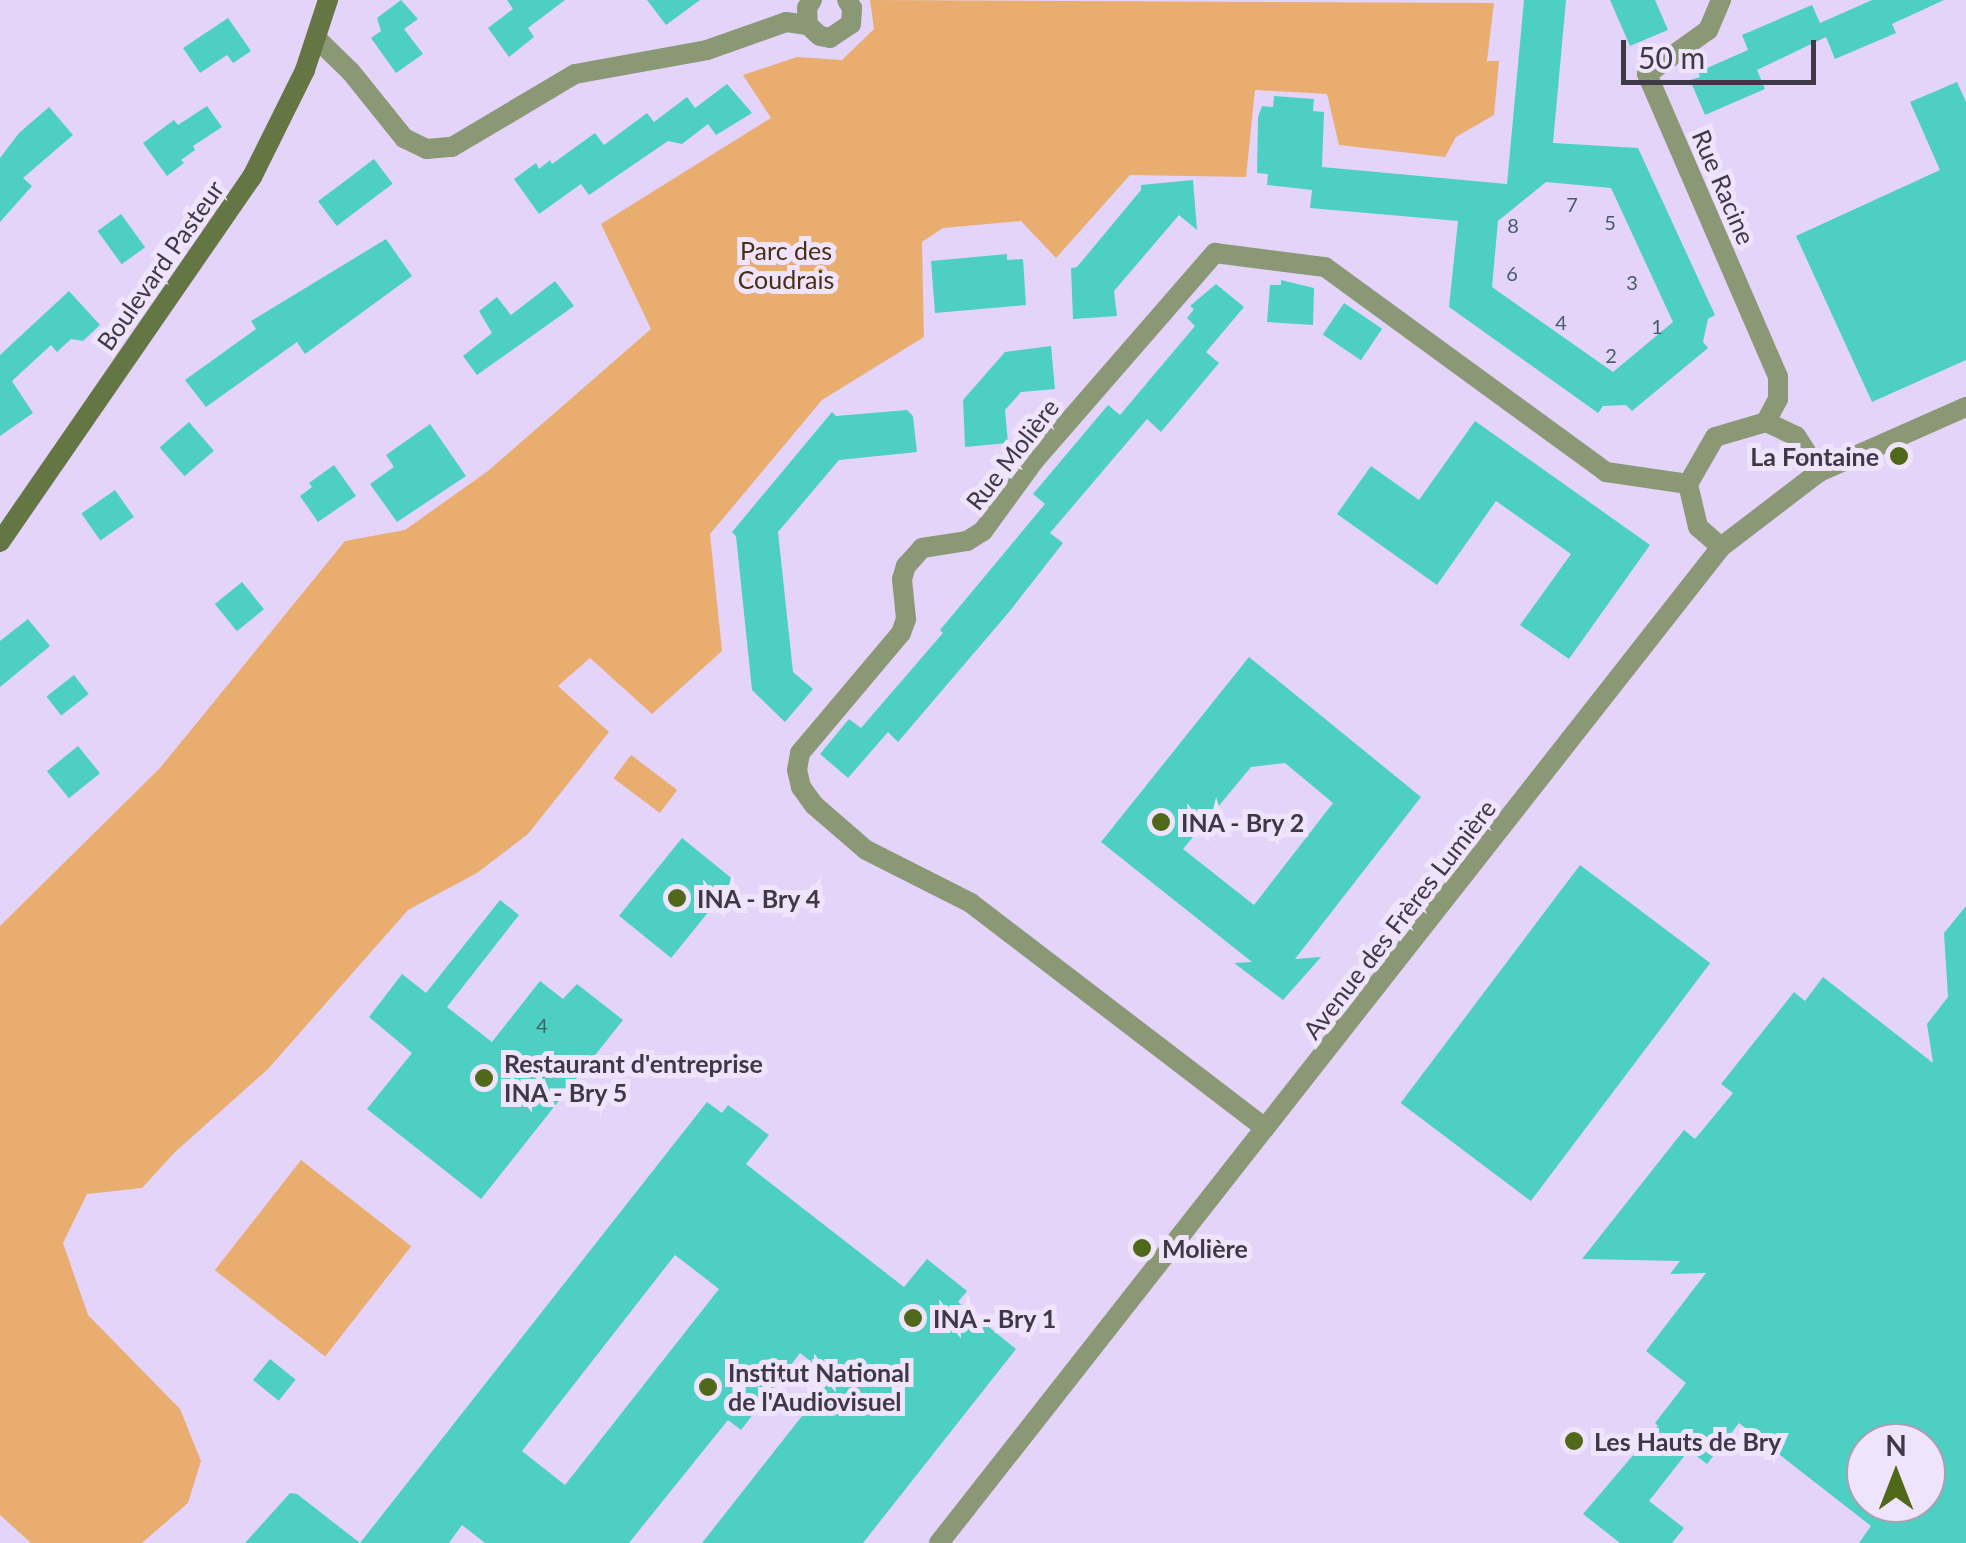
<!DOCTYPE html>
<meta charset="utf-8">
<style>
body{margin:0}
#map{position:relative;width:1966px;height:1543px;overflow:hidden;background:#e5d4fa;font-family:Lato,sans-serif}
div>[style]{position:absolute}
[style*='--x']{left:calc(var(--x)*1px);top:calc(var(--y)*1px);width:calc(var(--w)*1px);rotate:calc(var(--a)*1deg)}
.green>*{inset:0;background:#e9ad70;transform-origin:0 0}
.building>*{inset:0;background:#4dd0c3;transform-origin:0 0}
.minor>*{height:20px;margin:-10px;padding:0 10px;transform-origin:10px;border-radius:10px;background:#8a9876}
.secondary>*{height:20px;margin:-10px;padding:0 10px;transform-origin:10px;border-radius:10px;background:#637643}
.dots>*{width:28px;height:28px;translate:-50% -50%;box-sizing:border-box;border:5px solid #efe4fb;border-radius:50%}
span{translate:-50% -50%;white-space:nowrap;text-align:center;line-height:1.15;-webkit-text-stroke:10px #efe4fb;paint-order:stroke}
.number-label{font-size:20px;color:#425e66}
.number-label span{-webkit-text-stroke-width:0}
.street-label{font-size:25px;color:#3f3847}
.park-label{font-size:25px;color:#492e11}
.poi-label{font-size:25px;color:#3f3847;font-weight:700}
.right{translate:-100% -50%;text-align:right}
.left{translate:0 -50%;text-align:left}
.north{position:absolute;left:1846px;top:1423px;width:100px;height:100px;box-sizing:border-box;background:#efe4fb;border:2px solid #a99fb3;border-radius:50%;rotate:0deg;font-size:28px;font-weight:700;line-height:40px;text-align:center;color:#3f3847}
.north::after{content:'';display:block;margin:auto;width:35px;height:45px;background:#4f6819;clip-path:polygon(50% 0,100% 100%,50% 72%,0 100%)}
.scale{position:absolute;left:1621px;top:40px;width:195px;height:45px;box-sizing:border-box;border:5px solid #3f3847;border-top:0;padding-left:12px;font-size:30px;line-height:35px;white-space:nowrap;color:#3f3847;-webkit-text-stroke:8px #efe4fb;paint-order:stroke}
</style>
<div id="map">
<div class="green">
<div style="clip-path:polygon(870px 0,1494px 3px,1487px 61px,1499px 61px,1494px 115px,1456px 137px,1445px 157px,1339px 145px,1327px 94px,1255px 90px,1246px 177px,1130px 175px,1056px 258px,1021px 221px,943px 228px,922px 242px,924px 337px,822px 400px,710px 534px,722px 651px,652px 714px,590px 658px,558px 686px,609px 732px,528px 834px,477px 873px,408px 910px,268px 1069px,175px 1152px,142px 1188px,87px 1194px,63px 1243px,88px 1315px,180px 1409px,201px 1461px,188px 1503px,142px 1543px,31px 1543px,0 1515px,0 926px,160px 768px,345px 541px,405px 530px,488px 471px,651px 329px,601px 224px,771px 118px,743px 75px,797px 57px,842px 60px,874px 29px)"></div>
<div style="left:631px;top:755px;width:58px;height:29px;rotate:37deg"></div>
<div style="left:301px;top:1160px;width:140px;height:140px;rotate:38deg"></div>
</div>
<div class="building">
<div style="clip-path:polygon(401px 0,418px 19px,404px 29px,423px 54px,396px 73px,371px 38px,381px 31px,377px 18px)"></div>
<div style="clip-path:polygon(507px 0,565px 0,528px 28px,534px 37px,509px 57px,488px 28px,513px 9px)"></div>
<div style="clip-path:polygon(647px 0,700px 0,666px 25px)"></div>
<div style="clip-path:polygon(evenodd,1524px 0,1566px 0,1553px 143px,1638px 148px,1715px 315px,1708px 319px,1703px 342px,1708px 348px,1632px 411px,1626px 405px,1603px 406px,1598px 413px,1449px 307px,1458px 221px,1310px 208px,1312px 190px,1267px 185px,1268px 174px,1257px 173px,1258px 117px,1262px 106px,1273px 107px,1274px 96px,1314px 99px,1313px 111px,1324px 112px,1322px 167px,1507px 184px,1524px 0,1546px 182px,1611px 188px,1673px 322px,1613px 372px,1492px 287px,1498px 221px,1546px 182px)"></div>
<div style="clip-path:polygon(1610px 0,1655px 0,1668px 30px,1630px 46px)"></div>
<div style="clip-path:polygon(1872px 0,1944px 0,1892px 24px,1896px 33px,1835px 59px,1826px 37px,1757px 70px,1765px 89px,1705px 115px,1690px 80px,1700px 77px,1698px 72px,1748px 50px,1742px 35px,1812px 5px,1820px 23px)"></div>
<div style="clip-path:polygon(228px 18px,251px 51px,233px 63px,227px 55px,200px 73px,183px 48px)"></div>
<div style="clip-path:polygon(1957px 82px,1966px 102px,1966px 360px,1872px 402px,1796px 236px,1940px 170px,1910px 102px)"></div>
<div style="clip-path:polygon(727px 84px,752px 113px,716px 135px,708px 124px,682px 144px,668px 141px,589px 195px,581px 184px,539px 214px,514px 179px,536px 163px,539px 169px,550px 160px,552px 164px,595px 133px,604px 145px,647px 113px,654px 122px,687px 97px,695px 108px)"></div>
<div style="clip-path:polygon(207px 106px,222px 127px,193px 146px,195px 150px,181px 160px,184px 163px,167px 176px,143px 143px,174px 120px,178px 125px)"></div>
<div style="clip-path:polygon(49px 107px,73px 135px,23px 178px,32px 186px,0 222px,0 158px,19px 133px)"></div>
<div style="left:374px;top:159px;width:31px;height:70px;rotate:53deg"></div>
<div style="clip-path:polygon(1193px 180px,1197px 230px,1179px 215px,1114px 291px,1117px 316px,1073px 319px,1071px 268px,1077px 267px,1141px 190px,1141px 185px)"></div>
<div style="left:121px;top:214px;width:41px;height:29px;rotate:54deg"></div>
<div style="clip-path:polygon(386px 239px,412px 276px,305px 354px,297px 342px,206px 407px,185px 380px,256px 329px,251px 321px)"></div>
<div style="clip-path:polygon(1007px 254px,1007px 260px,1023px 259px,1026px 305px,935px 313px,931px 261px)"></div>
<div style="clip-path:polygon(1281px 280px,1314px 288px,1313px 325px,1267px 322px,1270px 285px,1281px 285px)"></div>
<div style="clip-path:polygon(555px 281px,574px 306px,477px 375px,463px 356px,492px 333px,479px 311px,497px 297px,511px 315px)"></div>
<div style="clip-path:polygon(1216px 284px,1244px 307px,1206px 352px,1219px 363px,1161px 432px,1147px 419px,1050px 533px,1063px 543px,1009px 612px,898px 742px,888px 732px,848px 778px,820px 754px,849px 719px,861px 728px,943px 633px,940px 630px,1045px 504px,1033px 494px,1108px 405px,1120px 415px,1195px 326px,1187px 318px,1194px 309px,1190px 306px)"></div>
<div style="clip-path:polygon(69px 291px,100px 325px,83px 341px,71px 339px,57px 352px,51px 345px,12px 381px,33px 413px,0 436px,0 355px)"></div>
<div style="left:1344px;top:303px;width:46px;height:38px;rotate:34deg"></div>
<div style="clip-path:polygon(1051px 346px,1055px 389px,1021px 392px,1005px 410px,1008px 443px,965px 447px,963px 400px,1005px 352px)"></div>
<div style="clip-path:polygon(907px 410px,913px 416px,917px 452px,839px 460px,778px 532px,793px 672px,813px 689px,785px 722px,752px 690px,736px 536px,732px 532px,832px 412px,836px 416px)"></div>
<div style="clip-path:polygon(1475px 421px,1650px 545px,1569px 659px,1520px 625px,1571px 554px,1496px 501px,1437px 585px,1337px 514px,1371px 466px,1419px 500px)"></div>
<div style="left:189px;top:422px;width:38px;height:39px;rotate:49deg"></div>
<div style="clip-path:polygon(430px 424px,466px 476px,397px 522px,370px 484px,394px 467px,386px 455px)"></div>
<div style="clip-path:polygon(334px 465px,356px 496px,318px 522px,300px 496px,312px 487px,309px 483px)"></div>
<div style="left:115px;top:490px;width:33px;height:41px;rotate:55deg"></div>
<div style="left:242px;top:582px;width:35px;height:35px;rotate:51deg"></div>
<div style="clip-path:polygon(28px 619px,50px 646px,0 687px,0 641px)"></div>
<div style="clip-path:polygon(evenodd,1249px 657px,1421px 797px,1295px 959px,1321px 957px,1283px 1000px,1234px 963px,1252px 962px,1101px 842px,1249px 657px,1285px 763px,1333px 803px,1254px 905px,1183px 849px,1251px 767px,1285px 763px)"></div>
<div style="left:74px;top:675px;width:24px;height:35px;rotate:52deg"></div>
<div style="left:78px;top:746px;width:35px;height:40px;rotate:51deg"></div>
<div style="left:682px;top:838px;width:67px;height:100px;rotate:39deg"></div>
<div style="left:1580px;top:865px;width:163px;height:298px;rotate:37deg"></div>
<div style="clip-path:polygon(500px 900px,519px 915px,447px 1007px,492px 1042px,540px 981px,563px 999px,577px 984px,623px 1020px,481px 1199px,367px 1109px,412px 1053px,369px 1017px,402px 974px,426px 993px)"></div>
<div style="clip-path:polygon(evenodd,1966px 906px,1966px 1543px,1859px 1543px,1871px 1526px,1739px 1423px,1707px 1464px,1689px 1450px,1649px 1501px,1684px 1528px,1672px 1543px,1620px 1543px,1583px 1514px,1658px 1426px,1655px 1423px,1686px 1383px,1646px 1351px,1706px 1273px,1670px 1274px,1680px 1261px,1582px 1259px,1684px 1130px,1695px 1139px,1733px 1093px,1721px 1084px,1794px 992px,1805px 1001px,1823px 977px,1933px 1063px,1927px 1024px,1948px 997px,1944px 933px,1966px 906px,1866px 1443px,1926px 1443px,1926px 1503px,1866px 1503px,1866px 1443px)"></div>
<div style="clip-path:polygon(evenodd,707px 1102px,722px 1113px,728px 1105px,769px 1135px,746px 1164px,904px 1287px,927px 1259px,967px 1291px,958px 1302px,1016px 1349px,863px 1543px,702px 1543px,832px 1378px,800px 1353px,741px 1430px,728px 1420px,629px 1543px,485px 1543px,462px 1525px,449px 1543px,360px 1543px,707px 1102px,675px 1255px,719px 1289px,565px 1485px,522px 1451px,675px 1255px)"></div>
<div style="left:270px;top:1359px;width:33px;height:27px;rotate:39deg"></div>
<div style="clip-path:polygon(290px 1493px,297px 1494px,360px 1543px,245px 1543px)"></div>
</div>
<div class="minor">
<div style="--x:812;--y:0;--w:9;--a:122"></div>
<div style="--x:807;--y:8;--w:17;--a:87"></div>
<div style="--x:808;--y:25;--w:16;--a:43"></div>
<div style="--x:820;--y:36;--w:10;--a:11"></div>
<div style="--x:830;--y:38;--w:25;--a:-34"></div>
<div style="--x:851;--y:24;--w:16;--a:-86"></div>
<div style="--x:852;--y:8;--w:9;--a:-122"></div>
<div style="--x:1721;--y:0;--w:33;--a:113"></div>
<div style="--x:1708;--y:30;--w:75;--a:144.2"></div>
<div style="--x:1647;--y:74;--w:330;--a:66.6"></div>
<div style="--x:1778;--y:377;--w:22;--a:90"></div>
<div style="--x:1778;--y:399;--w:26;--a:118"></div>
<div style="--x:316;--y:38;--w:49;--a:44.2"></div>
<div style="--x:351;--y:72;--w:85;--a:51.2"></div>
<div style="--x:404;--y:138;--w:25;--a:26"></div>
<div style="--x:427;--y:149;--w:25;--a:-5"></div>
<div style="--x:452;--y:147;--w:143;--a:-30.7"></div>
<div style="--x:575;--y:74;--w:134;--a:-10.3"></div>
<div style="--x:707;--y:50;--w:84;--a:-19.5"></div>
<div style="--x:786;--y:22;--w:22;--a:8"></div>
<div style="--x:1721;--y:547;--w:30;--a:-139"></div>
<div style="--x:1698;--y:527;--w:44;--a:-103.1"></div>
<div style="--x:1688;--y:484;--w:54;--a:-60.1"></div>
<div style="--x:1715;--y:437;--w:53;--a:-16.4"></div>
<div style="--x:1766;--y:422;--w:33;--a:25"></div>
<div style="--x:1796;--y:436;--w:43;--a:57.4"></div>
<div style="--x:1265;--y:1128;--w:370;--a:-142.6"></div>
<div style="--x:971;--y:903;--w:118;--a:-153.2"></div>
<div style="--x:866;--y:850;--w:69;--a:-139.1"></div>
<div style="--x:814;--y:805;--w:22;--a:-126"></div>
<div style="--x:801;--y:787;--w:17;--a:-103"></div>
<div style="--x:797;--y:770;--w:17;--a:-80"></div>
<div style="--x:800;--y:753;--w:157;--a:-49.9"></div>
<div style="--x:901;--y:633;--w:15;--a:-70"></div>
<div style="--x:906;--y:619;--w:40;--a:-95.7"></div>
<div style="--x:902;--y:579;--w:14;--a:-73"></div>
<div style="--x:906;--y:566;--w:24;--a:-48"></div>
<div style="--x:922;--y:548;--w:46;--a:-8.8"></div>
<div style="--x:967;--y:541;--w:19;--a:-32"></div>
<div style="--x:983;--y:531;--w:87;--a:-53.9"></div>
<div style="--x:1034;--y:461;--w:276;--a:-49"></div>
<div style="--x:1215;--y:253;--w:111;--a:7.3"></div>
<div style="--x:1325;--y:267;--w:348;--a:36.1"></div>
<div style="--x:1606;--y:472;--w:83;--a:8.3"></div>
<div style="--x:939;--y:1543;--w:1266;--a:-51.86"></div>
<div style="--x:1721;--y:547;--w:123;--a:-37.4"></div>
<div style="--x:1819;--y:472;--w:161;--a:-23.9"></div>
</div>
<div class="secondary">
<div style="--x:0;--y:542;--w:444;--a:-55.4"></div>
<div style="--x:252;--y:177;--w:119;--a:-63.6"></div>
<div style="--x:305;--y:70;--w:74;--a:-71.8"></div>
</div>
<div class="dots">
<div style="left:1899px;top:456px;background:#4f6819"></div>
<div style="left:1161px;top:822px;background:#4f6819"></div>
<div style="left:677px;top:898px;background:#4f6819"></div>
<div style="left:484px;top:1078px;background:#4f6819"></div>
<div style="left:1142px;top:1248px;background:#4f6819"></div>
<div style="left:913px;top:1318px;background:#4f6819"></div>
<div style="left:708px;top:1387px;background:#4f6819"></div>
<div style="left:1574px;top:1441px;background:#4f6819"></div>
</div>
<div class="number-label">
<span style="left:1572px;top:204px">7</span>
<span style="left:1610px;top:222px">5</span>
<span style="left:1513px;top:225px">8</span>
<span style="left:1512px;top:273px">6</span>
<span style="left:1632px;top:282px">3</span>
<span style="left:1561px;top:322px">4</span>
<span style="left:1657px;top:326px">1</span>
<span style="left:1611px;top:355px">2</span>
<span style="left:542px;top:1025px">4</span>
</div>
<div class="street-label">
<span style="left:1724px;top:187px;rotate:67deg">Rue Racine</span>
<span style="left:160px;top:265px;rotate:-55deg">Boulevard Pasteur</span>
<span style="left:1012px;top:454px;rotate:-52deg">Rue Molière</span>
<span style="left:1399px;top:919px;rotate:-52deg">Avenue des Frères Lumière</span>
</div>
<div class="park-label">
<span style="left:786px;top:265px">Parc des<br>Coudrais</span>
</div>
<div class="poi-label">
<span class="right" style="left:1879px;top:456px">La Fontaine</span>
<span class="left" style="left:1181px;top:822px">INA - Bry 2</span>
<span class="left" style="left:697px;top:898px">INA - Bry 4</span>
<span class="left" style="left:504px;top:1078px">Restaurant d'entreprise<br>INA - Bry 5</span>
<span class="left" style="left:1162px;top:1248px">Molière</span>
<span class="left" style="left:933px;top:1318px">INA - Bry 1</span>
<span class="left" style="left:728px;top:1387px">Institut National<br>de l'Audiovisuel</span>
<span class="left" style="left:1594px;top:1441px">Les Hauts de Bry</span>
</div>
<div class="north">N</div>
<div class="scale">50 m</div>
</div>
